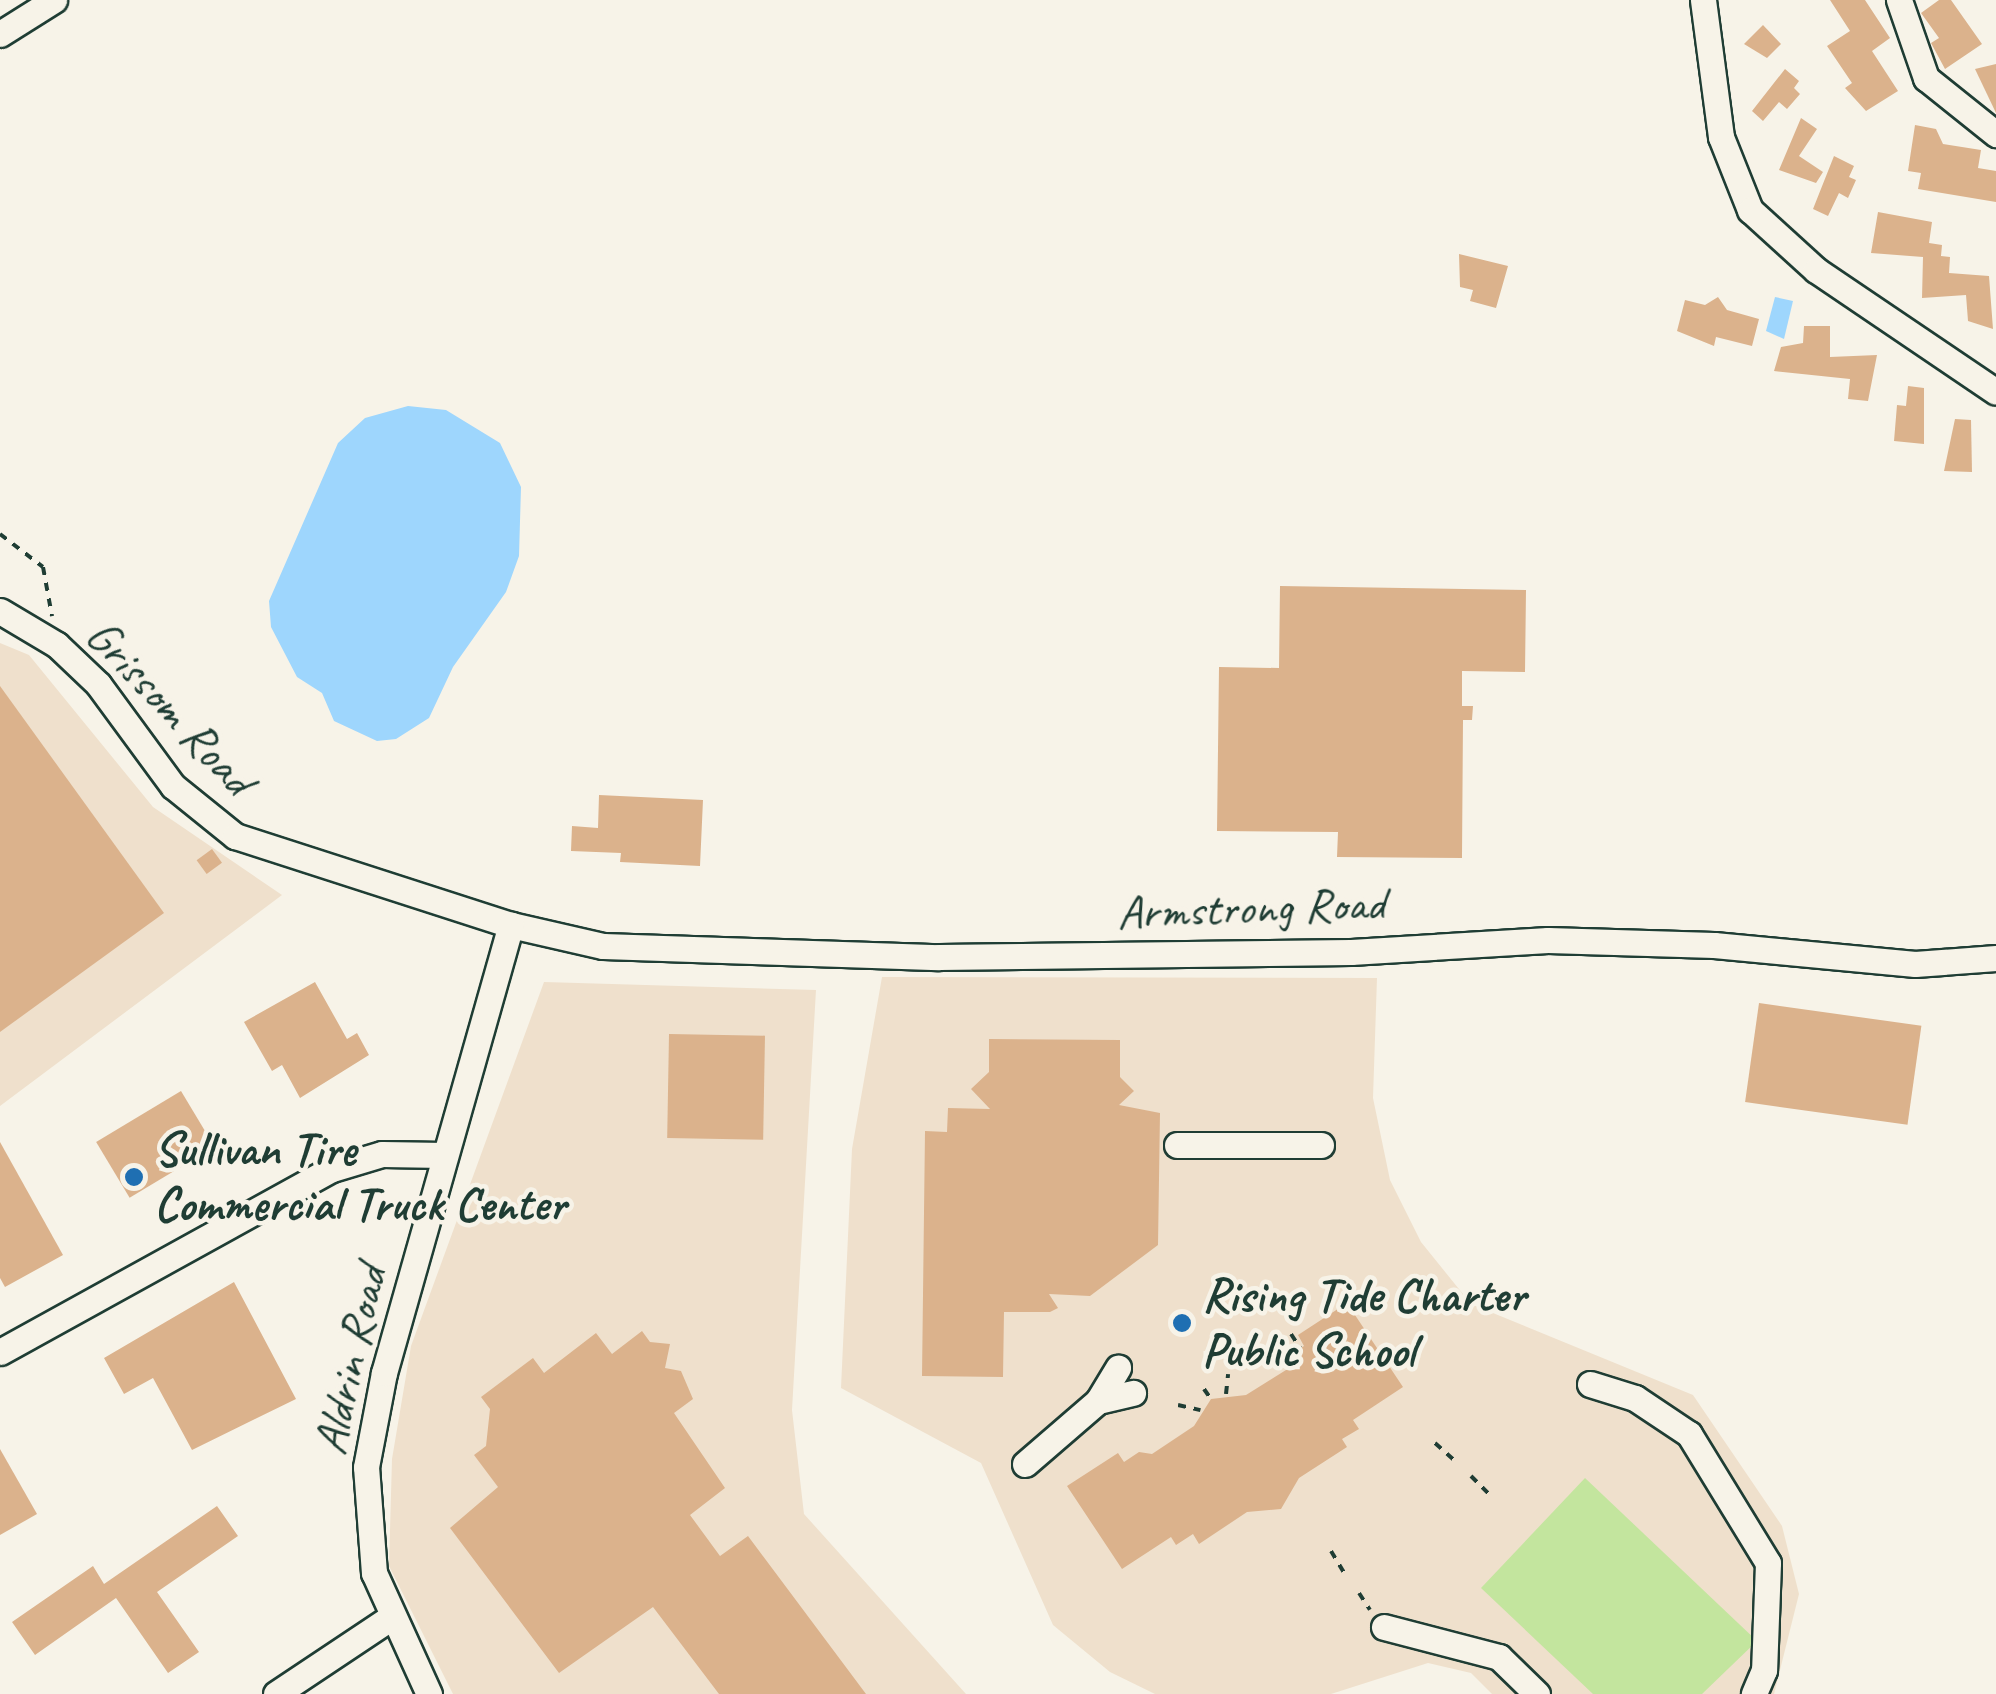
<!DOCTYPE html>
<style>
body{margin:0}
#map{position:relative;width:1996px;height:1694px;overflow:hidden;background:#f7f3e8;font-family:Caveat,sans-serif}
div>[style]{position:absolute}
[style*='--x']{left:calc(var(--x)*1px);top:calc(var(--y)*1px);width:calc(var(--w)*1px);rotate:calc(var(--a)*1deg)}
.built>*{inset:0;background:#efe0cc}
.green>*{inset:0;background:#c3e59e}
.water>*{inset:0;background:#9ed6fd}
.building>*{inset:0;background:#dbb28c;transform-origin:0 0}
.path>*{height:4px;margin-top:-2px;transform-origin:0;background:repeating-linear-gradient(90deg,#1f3d34 0 8px,transparent 0 16px)}
.roads{filter:drop-shadow(2px 0 #1f3d34) drop-shadow(-2px 0 #1f3d34) drop-shadow(0 2px #1f3d34) drop-shadow(0 -2px #1f3d34)}
.minor>*{height:25px;margin:-12.5px;padding:0 12.5px;transform-origin:12.5px;border-radius:12.5px;background:#f7f3e8}
.dots>*{width:28px;height:28px;translate:-50% -50%;box-sizing:border-box;border:5px solid #f7f3e8;border-radius:50%}
span{translate:-50% -50%;white-space:nowrap;text-align:center;line-height:1.15;-webkit-text-stroke:9px #f7f3e8;paint-order:stroke}
.street-label{font-size:48px;color:#1f3d34}
.poi-label{font-size:48px;color:#1f3d34;font-weight:700}
.left{translate:0 -50%;text-align:left}
</style>
<div id="map">
<div class="built">
<div style="clip-path:polygon(0 643px,29px 655px,153px 807px,282px 895px,0 1106px)"></div>
<div style="clip-path:polygon(882px 977px,1377px 978px,1373px 1098px,1390px 1180px,1421px 1242px,1471px 1304px,1693px 1395px,1782px 1526px,1799px 1594px,1774px 1694px,1492px 1694px,1471px 1673px,1428px 1663px,1331px 1694px,1155px 1694px,1110px 1672px,1053px 1625px,981px 1463px,841px 1388px,852px 1149px)"></div>
<div style="clip-path:polygon(544px 982px,816px 990px,792px 1410px,804px 1514px,966px 1694px,453px 1694px,389px 1566px,392px 1459px,411px 1346px)"></div>
</div>
<div class="green">
<div style="clip-path:polygon(1585px 1478px,1757px 1641px,1702px 1694px,1593px 1694px,1481px 1588px)"></div>
</div>
<div class="water">
<div style="clip-path:polygon(1775px 297px,1793px 301px,1784px 339px,1766px 331px)"></div>
<div style="clip-path:polygon(408px 406px,446px 410px,500px 443px,521px 487px,519px 556px,506px 592px,453px 667px,429px 718px,396px 739px,377px 741px,334px 721px,322px 693px,297px 677px,271px 627px,269px 601px,338px 443px,365px 418px)"></div>
</div>
<div class="building">
<div style="clip-path:polygon(1830px 0,1865px 0,1890px 38px,1872px 51px,1898px 91px,1866px 111px,1845px 88px,1852px 83px,1827px 46px,1850px 31px)"></div>
<div style="clip-path:polygon(1939px 0,1951px 0,1982px 44px,1945px 69px,1931px 43px,1939px 38px,1921px 13px)"></div>
<div style="clip-path:polygon(1763px 25px,1781px 44px,1767px 58px,1744px 44px)"></div>
<div style="clip-path:polygon(1996px 64px,1996px 113px,1975px 69px)"></div>
<div style="clip-path:polygon(1785px 69px,1799px 81px,1794px 88px,1800px 94px,1787px 109px,1779px 102px,1763px 121px,1752px 111px)"></div>
<div style="clip-path:polygon(1801px 118px,1817px 129px,1799px 156px,1823px 172px,1816px 183px,1779px 170px)"></div>
<div style="clip-path:polygon(1915px 125px,1936px 129px,1943px 144px,1981px 150px,1978px 168px,1996px 171px,1996px 202px,1918px 189px,1921px 173px,1908px 171px)"></div>
<div style="clip-path:polygon(1834px 156px,1854px 166px,1849px 177px,1856px 180px,1848px 198px,1839px 193px,1828px 216px,1813px 209px)"></div>
<div style="clip-path:polygon(1878px 212px,1932px 222px,1929px 243px,1942px 245px,1941px 256px,1950px 257px,1949px 273px,1989px 276px,1993px 329px,1968px 321px,1966px 295px,1922px 298px,1923px 257px,1871px 253px)"></div>
<div style="clip-path:polygon(1459px 254px,1508px 266px,1496px 308px,1470px 301px,1473px 290px,1460px 287px)"></div>
<div style="clip-path:polygon(1718px 297px,1727px 310px,1759px 319px,1752px 346px,1716px 337px,1714px 346px,1677px 331px,1685px 300px,1705px 305px)"></div>
<div style="clip-path:polygon(1804px 326px,1830px 326px,1830px 357px,1877px 355px,1868px 401px,1848px 399px,1850px 379px,1774px 371px,1781px 347px,1803px 343px)"></div>
<div style="clip-path:polygon(1908px 386px,1924px 388px,1924px 444px,1894px 441px,1897px 405px,1906px 406px)"></div>
<div style="clip-path:polygon(1955px 419px,1971px 420px,1972px 472px,1944px 471px)"></div>
<div style="clip-path:polygon(1280px 586px,1526px 590px,1525px 672px,1462px 671px,1462px 706px,1473px 706px,1472px 720px,1463px 720px,1462px 858px,1337px 857px,1338px 832px,1217px 831px,1219px 667px,1279px 668px)"></div>
<div style="clip-path:polygon(0 686px,164px 913px,0 1032px)"></div>
<div style="clip-path:polygon(599px 795px,703px 800px,700px 866px,620px 862px,621px 853px,571px 851px,572px 826px,598px 828px)"></div>
<div style="left:212px;top:849px;width:17px;height:19px;rotate:54deg"></div>
<div style="clip-path:polygon(315px 982px,347px 1039px,357px 1033px,369px 1055px,300px 1098px,282px 1065px,272px 1071px,244px 1022px)"></div>
<div style="left:1759px;top:1003px;width:164px;height:100px;rotate:8deg"></div>
<div style="left:669px;top:1034px;width:96px;height:104px;rotate:1deg"></div>
<div style="clip-path:polygon(989px 1039px,1120px 1040px,1120px 1077px,1134px 1091px,1119px 1105px,1160px 1113px,1158px 1245px,1090px 1296px,1049px 1294px,1058px 1308px,1050px 1312px,1004px 1312px,1003px 1377px,922px 1376px,925px 1131px,947px 1132px,948px 1108px,990px 1109px,971px 1089px,989px 1072px)"></div>
<div style="left:181px;top:1091px;width:65px;height:99px;rotate:59deg"></div>
<div style="clip-path:polygon(0 1142px,63px 1255px,5px 1287px,0 1278px)"></div>
<div style="clip-path:polygon(234px 1282px,296px 1399px,192px 1450px,153px 1378px,124px 1394px,104px 1358px)"></div>
<div style="clip-path:polygon(1347px 1303px,1403px 1387px,1353px 1420px,1359px 1429px,1342px 1439px,1347px 1447px,1299px 1478px,1281px 1509px,1247px 1512px,1199px 1544px,1193px 1534px,1176px 1545px,1171px 1537px,1122px 1569px,1067px 1486px,1118px 1453px,1124px 1462px,1139px 1452px,1152px 1454px,1194px 1426px,1211px 1399px,1246px 1395px,1294px 1365px,1288px 1356px,1304px 1346px,1298px 1335px)"></div>
<div style="clip-path:polygon(642px 1331px,650px 1342px,670px 1344px,665px 1368px,681px 1371px,693px 1399px,674px 1413px,725px 1488px,690px 1515px,720px 1556px,748px 1536px,866px 1694px,719px 1694px,653px 1607px,559px 1673px,450px 1528px,498px 1487px,474px 1455px,486px 1446px,490px 1409px,481px 1397px,533px 1358px,544px 1373px,596px 1333px,612px 1354px)"></div>
<div style="clip-path:polygon(0 1449px,37px 1514px,0 1535px)"></div>
<div style="clip-path:polygon(217px 1506px,238px 1536px,157px 1592px,199px 1652px,168px 1673px,116px 1598px,35px 1655px,12px 1622px,93px 1566px,104px 1584px)"></div>
</div>
<div class="path">
<div style="--x:0;--y:534;--w:54;--a:37.5"></div>
<div style="--x:43;--y:567;--w:50;--a:79.6"></div>
<div style="--x:1291;--y:1334;--w:17;--a:57"></div>
<div style="--x:1204;--y:1389;--w:12;--a:55"></div>
<div style="--x:1226;--y:1394;--w:20;--a:-84"></div>
<div style="--x:1178;--y:1405;--w:23;--a:13"></div>
<div style="--x:1435;--y:1443;--w:27;--a:42"></div>
<div style="--x:1471;--y:1476;--w:28;--a:45"></div>
<div style="--x:1331;--y:1551;--w:29;--a:59"></div>
<div style="--x:1359;--y:1593;--w:20;--a:57"></div>
</div>
<div class="roads">
<div class="minor">
<div style="--x:1703;--y:0;--w:138;--a:82.5"></div>
<div style="--x:1721;--y:137;--w:79;--a:68.3"></div>
<div style="--x:1750;--y:210;--w:89;--a:42.3"></div>
<div style="--x:1816;--y:270;--w:217;--a:34.1"></div>
<div style="--x:1899;--y:0;--w:83;--a:70.9"></div>
<div style="--x:1926;--y:78;--w:90;--a:38.7"></div>
<div style="--x:0;--y:34;--w:64;--a:-32.2"></div>
<div style="--x:0;--y:611;--w:66;--a:30.8"></div>
<div style="--x:57;--y:645;--w:57;--a:43.6"></div>
<div style="--x:98;--y:684;--w:127;--a:53.7"></div>
<div style="--x:173;--y:786;--w:80;--a:38.9"></div>
<div style="--x:235;--y:836;--w:290;--a:17.9"></div>
<div style="--x:511;--y:925;--w:94;--a:12.9"></div>
<div style="--x:603;--y:946;--w:336;--a:1.9"></div>
<div style="--x:939;--y:957;--w:412;--a:-0.7"></div>
<div style="--x:1351;--y:952;--w:197;--a:-3.5"></div>
<div style="--x:1548;--y:940;--w:166;--a:1.7"></div>
<div style="--x:1714;--y:945;--w:202;--a:5.4"></div>
<div style="--x:1915;--y:964;--w:81;--a:-4.2"></div>
<div style="--x:1177;--y:1145;--w:144;--a:0"></div>
<div style="--x:0;--y:1352;--w:379;--a:-28.9"></div>
<div style="--x:332;--y:1169;--w:52;--a:-16.7"></div>
<div style="--x:382;--y:1154;--w:62;--a:0.9"></div>
<div style="--x:1590;--y:1384;--w:47;--a:17.3"></div>
<div style="--x:1635;--y:1398;--w:65;--a:33.7"></div>
<div style="--x:1689;--y:1434;--w:151;--a:58.5"></div>
<div style="--x:1768;--y:1563;--w:107;--a:92.1"></div>
<div style="--x:1764;--y:1670;--w:26;--a:113"></div>
<div style="--x:1098;--y:1401;--w:39;--a:-59"></div>
<div style="--x:1025;--y:1464;--w:96;--a:-40.8"></div>
<div style="--x:1098;--y:1401;--w:36;--a:-13"></div>
<div style="--x:1384;--y:1627;--w:119;--a:14.6"></div>
<div style="--x:1499;--y:1657;--w:53;--a:44.2"></div>
<div style="--x:276;--y:1694;--w:137;--a:-33.7"></div>
<div style="--x:429;--y:1694;--w:133;--a:-114.4"></div>
<div style="--x:374;--y:1573;--w:106;--a:-94.3"></div>
<div style="--x:366;--y:1467;--w:96;--a:-79.2"></div>
<div style="--x:384;--y:1373;--w:466;--a:-74.2"></div>
</div>
</div>
<div class="dots">
<div style="left:134px;top:1177px;background:#1f6fb2"></div>
<div style="left:1182px;top:1323px;background:#1f6fb2"></div>
</div>
<div class="street-label">
<span style="left:170px;top:707px;rotate:47deg">Grissom Road</span>
<span style="left:1251px;top:908px;rotate:-2deg">Armstrong Road</span>
<span style="left:350px;top:1360px;rotate:-77deg">Aldrin Road</span>
</div>
<div class="poi-label">
<span class="left" style="left:154px;top:1177px">Sullivan Tire<br>Commercial Truck Center</span>
<span class="left" style="left:1202px;top:1323px">Rising Tide Charter<br>Public School</span>
</div>
</div>
